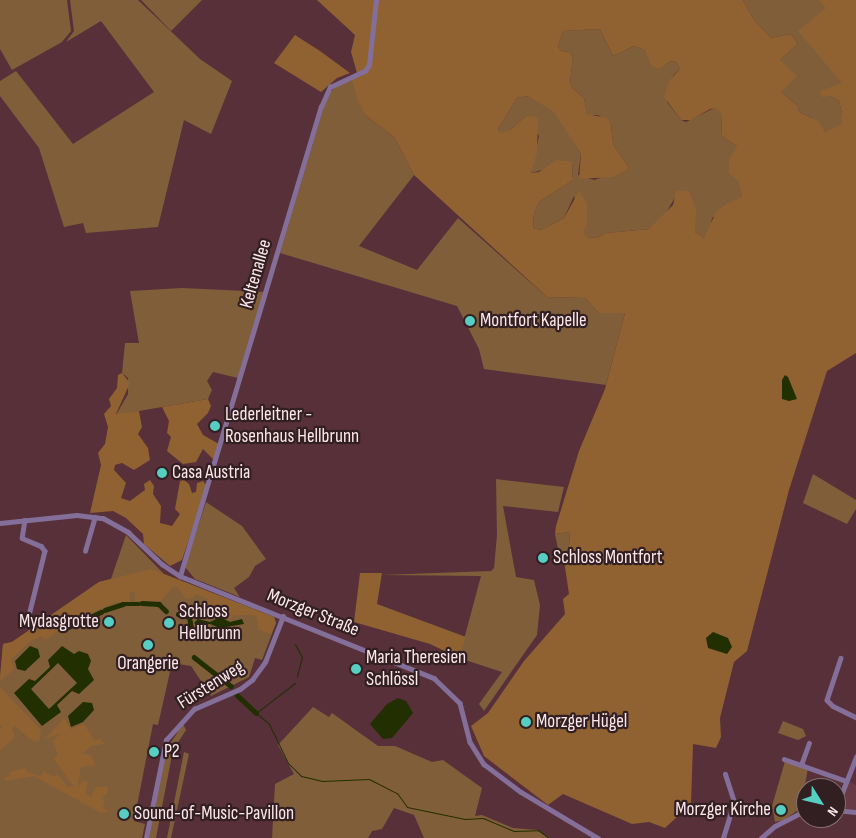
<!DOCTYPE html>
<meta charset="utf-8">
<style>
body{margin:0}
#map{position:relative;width:856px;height:838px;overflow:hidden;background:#573039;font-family:"Sofia Sans Condensed",sans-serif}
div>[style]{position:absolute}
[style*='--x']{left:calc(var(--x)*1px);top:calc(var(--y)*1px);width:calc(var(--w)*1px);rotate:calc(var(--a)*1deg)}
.built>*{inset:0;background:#683a45}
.green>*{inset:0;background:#805e3a}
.forest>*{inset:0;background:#906231}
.water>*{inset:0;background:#212f01}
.stream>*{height:1px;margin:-0.5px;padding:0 0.5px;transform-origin:0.5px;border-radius:0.5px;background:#212f01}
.canal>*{height:4.5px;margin:-2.25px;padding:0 2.25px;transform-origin:2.25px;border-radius:2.25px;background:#212f01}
.minor>*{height:4.5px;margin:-2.25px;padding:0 2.25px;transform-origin:2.25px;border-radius:2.25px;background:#836f99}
.dots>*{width:14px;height:14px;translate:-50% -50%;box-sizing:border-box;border:2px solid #311f22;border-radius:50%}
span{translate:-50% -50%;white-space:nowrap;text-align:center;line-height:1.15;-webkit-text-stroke:4.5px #311f22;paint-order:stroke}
.street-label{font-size:19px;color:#fce7ea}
.poi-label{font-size:19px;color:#fce7ea}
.left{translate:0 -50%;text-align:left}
.right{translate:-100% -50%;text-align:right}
.north{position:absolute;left:796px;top:778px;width:50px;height:50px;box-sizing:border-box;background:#311f22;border:1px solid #826f72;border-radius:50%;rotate:126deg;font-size:14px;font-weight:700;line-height:20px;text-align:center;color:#fce7ea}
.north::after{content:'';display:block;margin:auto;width:18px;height:22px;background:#57cec2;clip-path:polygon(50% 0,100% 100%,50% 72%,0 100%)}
</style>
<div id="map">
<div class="built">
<div style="clip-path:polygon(848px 781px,856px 785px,856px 810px,842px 808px,840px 803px)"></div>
</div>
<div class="green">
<div style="clip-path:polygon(0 0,67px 0,71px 31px,62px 42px,12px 70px,0 49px)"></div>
<div style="clip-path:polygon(70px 0,138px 0,200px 59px,232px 81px,211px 134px,184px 120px,158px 227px,86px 233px,83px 223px,64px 227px,39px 148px,0 96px,0 81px,16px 71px,73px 144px,154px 92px,101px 21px,66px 42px,74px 31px)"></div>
<div style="clip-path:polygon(141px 0,202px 0,171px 31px)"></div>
<div style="clip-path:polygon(743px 0,818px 0,827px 8px,843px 84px,831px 96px,839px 101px,842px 114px,842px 124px,837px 129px,825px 132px,812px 118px,799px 112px,798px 106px,781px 92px,780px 60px,798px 44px,791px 34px,771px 38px,754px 20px)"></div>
<div style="clip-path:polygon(600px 29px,613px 56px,634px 46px,645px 50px,662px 68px,670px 61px,676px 62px,680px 69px,673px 76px,667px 102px,681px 120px,686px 122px,716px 107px,721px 114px,722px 136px,737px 146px,742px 196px,712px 218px,710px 230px,704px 238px,695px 232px,677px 194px,663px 218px,649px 229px,606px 233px,597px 238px,587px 237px,582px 232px,574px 196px,564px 218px,541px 230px,533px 228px,534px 214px,539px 202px,573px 180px,572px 162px,531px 173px,539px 136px,525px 117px,510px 130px,500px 134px,498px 129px,517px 98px,527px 96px,555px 112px,581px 154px,578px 175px,594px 180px,629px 168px,613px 144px,611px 124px,598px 115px,587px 115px,584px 98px,572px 88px,570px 81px,573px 59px,570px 52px,561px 51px,558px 46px,563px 31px)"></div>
<div style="clip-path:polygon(351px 79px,366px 116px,394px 137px,414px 175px,359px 246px,417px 270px,458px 218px,547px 297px,585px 298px,599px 313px,625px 313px,606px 385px,484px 369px,479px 349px,457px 306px,280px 253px,327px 96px,336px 86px)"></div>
<div style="clip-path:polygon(182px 288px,264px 292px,238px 378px,213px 372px,207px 381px,212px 390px,208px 399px,116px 415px,128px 394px,128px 378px,122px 373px,125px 343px,139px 343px,130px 291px)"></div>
<div style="clip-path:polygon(813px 474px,856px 500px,856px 509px,847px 524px,803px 503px)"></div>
<div style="clip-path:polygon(496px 479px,564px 487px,558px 512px,503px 506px,516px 577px,534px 580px,540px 605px,537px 635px,484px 711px,479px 704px,502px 672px,459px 658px,481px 576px,381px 575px,491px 571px,494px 568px,497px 535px)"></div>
<div style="clip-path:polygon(206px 502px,242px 526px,266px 559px,255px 566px,249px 577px,234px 588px,240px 597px,195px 579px,185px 567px)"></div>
<div style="clip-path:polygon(570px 532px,568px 559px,564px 561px,560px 559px,555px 534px)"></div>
<div style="clip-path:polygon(126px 535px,164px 574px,274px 617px,276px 623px,262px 660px,255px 658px,249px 677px,211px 696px,191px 666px,172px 663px,158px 725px,153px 724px,134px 821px,145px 824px,142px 838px,0 838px,0 676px,3px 644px,12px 642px,99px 582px,111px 579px)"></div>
<div style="clip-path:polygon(313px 707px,329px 717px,332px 713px,378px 746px,395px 746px,432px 762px,443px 760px,482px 788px,475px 816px,482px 815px,513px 828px,538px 830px,550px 838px,424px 838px,414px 815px,394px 808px,382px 829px,372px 831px,368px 838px,272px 838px,275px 784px,294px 774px,278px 745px)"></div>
<div style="clip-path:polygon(783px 721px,803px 729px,806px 736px,798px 740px,778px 733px)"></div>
<div style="clip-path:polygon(183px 724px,186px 730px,173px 750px,156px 838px,148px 838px,166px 750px)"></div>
<div style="clip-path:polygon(184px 752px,189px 754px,171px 838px,167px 838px)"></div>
<div style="clip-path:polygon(785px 761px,808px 768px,801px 808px,784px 820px,775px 822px,772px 806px)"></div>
</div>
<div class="forest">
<div style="clip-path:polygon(evenodd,317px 0,743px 0,754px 20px,771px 38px,791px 34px,798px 44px,780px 60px,797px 76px,781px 92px,798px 106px,799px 112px,818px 121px,825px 132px,842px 124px,842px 114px,839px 101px,831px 96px,821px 97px,820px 91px,842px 83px,798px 31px,826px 8px,818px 0,856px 0,856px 353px,827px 371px,789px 490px,747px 651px,734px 662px,720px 718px,721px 737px,716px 748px,693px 744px,691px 804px,665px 828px,649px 822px,632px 824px,563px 794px,548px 805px,484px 756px,471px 726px,488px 713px,524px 661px,565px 614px,563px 599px,569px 594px,564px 561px,568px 559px,570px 532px,555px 534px,556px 526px,579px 451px,605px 389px,625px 313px,599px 313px,585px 298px,547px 297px,414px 175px,394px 137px,366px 116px,359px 103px,351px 79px,357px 73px,351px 52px,355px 35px,317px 0,600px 29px,613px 56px,634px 46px,645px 50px,651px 65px,656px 68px,662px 68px,670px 61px,676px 62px,680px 69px,670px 80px,664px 97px,681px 120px,691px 120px,710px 109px,716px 108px,721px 114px,722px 136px,737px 146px,729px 160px,729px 173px,739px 182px,742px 196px,717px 210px,704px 238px,695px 232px,696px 209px,689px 191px,676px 191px,673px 205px,649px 229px,606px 233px,597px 238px,587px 237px,583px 232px,587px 224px,587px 203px,579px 191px,564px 218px,541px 230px,533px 228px,534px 214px,539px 202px,573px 180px,572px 162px,557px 160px,539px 172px,531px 173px,537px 153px,538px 119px,534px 116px,525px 117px,510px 130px,500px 133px,498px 129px,517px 98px,527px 96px,554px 112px,581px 154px,579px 179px,613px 177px,629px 168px,613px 144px,611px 124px,607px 118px,587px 114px,584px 98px,572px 88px,570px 81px,573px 59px,570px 52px,561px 51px,558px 46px,563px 31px,600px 29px)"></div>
<div style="clip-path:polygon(295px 35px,320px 51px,350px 73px,337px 78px,321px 92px,274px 63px)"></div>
<div style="clip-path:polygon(122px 373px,130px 383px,116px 414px,139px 411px,142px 427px,138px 434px,148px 448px,150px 460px,134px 470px,122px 463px,115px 465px,114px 470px,126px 483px,121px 498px,130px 501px,145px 490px,144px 484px,150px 480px,154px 486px,153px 494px,161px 506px,160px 523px,172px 526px,180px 514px,175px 509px,180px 481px,184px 480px,189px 484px,192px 493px,196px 492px,197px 483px,203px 481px,207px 486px,182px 560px,170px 566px,144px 544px,143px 534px,126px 518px,113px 511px,90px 513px,101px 465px,98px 453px,105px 444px,108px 427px,104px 414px,111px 406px,109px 399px,117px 388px,118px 375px)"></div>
<div style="clip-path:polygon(208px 399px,211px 406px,208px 413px,197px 424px,203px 435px,219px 444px,215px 461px,203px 449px,196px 462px,183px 464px,167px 451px,171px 437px,167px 433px,169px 421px,162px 407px)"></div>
<div style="clip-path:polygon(151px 569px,274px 617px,276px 623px,271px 634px,258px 629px,257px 618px,252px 615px,234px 615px,230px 619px,226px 617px,226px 610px,213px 612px,206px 605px,208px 599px,195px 594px,193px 598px,186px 599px,178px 587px,172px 587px,161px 601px,135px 601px,135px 592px,130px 592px,130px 602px,116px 602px,70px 622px,46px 640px,41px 636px,31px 641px,11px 659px,14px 669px,0 681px,3px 644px,12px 642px,99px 582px)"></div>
<div style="clip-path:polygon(360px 573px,382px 573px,377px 604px,466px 637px,459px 658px,430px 644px,354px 622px)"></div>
<div style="clip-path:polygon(0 687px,41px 730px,39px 742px,30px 739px,15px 726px,12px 729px,15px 737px,0 750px,0 729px,3px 726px,0 726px)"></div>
<div style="clip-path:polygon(64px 718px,70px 729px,84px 724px,95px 741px,100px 739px,104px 744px,91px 746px,83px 753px,92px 756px,95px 765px,81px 767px,78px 785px,84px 781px,88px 782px,86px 793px,91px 797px,96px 787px,108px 787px,107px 794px,102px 797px,105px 801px,103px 807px,108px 812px,101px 813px,34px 776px,5px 781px,4px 778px,10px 776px,9px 772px,26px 768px,27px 772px,41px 776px,43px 771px,54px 777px,57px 774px,67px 786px,74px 787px,54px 759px,58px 755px,53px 741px,61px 733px,45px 739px)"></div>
</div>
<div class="water">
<div style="clip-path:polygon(785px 375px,788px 377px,797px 399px,789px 401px,782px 399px,782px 380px)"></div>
<div style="clip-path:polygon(220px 617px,230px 622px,242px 619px,244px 624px,220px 628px,210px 624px,198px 626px,194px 623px,198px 619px,210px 622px)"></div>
<div style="clip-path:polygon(713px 632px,728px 638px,732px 647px,727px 654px,708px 648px,706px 638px)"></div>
<div style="clip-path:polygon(30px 646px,38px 649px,40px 657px,25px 671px,17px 669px,15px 661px)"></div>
<div style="clip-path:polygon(evenodd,62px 646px,74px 654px,79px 651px,88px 654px,91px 661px,88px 669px,94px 680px,79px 694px,72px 691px,57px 705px,61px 712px,42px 726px,14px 693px,29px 679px,35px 681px,50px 667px,48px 660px,62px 646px,58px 663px,77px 683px,49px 709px,31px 689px,58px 663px)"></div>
<div style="clip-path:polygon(398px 698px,406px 701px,413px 713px,392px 738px,383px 739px,370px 724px,387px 704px)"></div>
<div style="clip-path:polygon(83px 702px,92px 703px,94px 710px,83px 722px,71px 727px,68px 716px)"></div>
</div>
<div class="stream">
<div style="--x:295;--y:644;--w:15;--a:62"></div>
<div style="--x:302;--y:657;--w:20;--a:105"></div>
<div style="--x:295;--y:683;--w:49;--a:142.4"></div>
<div style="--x:256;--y:713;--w:17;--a:40"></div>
<div style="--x:269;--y:724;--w:43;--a:64"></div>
<div style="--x:288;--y:763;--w:18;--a:45"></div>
<div style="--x:301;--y:776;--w:22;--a:13"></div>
<div style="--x:322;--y:781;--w:47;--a:-2.4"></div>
<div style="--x:369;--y:779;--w:31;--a:27"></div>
<div style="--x:397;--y:793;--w:17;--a:54"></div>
<div style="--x:407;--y:807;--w:59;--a:11.7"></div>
<div style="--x:465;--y:819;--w:18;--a:-3"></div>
<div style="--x:483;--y:818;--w:34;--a:23"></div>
<div style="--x:514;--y:831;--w:24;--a:-2"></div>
<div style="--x:538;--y:830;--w:14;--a:36"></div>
</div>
<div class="canal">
<div style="--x:142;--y:603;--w:17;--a:3"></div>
<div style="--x:159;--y:604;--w:10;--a:45"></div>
<div style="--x:105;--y:610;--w:19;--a:-18"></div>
<div style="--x:123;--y:604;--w:16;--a:0"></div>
<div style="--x:178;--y:614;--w:12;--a:14"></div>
<div style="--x:190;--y:620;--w:11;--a:80"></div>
<div style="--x:62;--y:630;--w:43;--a:-24.8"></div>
<div style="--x:194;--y:657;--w:47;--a:38.1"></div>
<div style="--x:237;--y:695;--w:26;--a:43"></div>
</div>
<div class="minor">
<div style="--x:25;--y:520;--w:18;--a:99"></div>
<div style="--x:22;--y:538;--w:21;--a:23"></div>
<div style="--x:41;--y:546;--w:6;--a:51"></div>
<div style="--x:45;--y:551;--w:62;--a:104"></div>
<div style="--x:0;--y:523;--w:77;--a:-5.9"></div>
<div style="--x:77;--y:515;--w:26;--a:7"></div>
<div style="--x:103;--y:518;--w:29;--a:29"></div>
<div style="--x:128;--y:532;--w:47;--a:43.3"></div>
<div style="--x:162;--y:564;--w:22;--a:34"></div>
<div style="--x:180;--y:576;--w:274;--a:21.9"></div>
<div style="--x:434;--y:678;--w:36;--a:44"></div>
<div style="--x:460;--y:703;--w:40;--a:75.6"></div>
<div style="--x:470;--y:742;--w:26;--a:58"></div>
<div style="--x:484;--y:764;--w:46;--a:37.1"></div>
<div style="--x:521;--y:792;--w:90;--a:30.9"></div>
<div style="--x:85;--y:551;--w:35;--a:-74"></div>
<div style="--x:180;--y:576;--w:490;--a:-73.3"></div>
<div style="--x:321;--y:107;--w:22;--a:-66"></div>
<div style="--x:330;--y:87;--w:38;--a:-25"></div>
<div style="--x:365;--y:71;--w:7;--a:-56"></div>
<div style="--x:369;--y:65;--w:65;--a:-83.9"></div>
<div style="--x:841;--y:658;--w:44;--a:108.4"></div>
<div style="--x:827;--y:700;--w:8;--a:45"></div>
<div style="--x:833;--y:706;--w:25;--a:26"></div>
<div style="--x:784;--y:759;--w:66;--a:19.5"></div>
<div style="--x:801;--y:765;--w:23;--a:-70"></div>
<div style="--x:836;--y:808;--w:55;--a:-68.6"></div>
<div style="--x:836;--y:810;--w:20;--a:6"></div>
<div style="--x:146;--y:838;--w:100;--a:-78.5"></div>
<div style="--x:166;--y:740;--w:42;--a:-47.9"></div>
<div style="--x:194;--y:709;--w:50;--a:-23.5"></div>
<div style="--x:240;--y:689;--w:15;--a:-37"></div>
<div style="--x:252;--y:680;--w:22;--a:-54"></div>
<div style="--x:265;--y:662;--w:49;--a:-68.6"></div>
<div style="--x:723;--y:838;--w:38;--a:-73"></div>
<div style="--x:734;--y:802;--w:29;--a:-108"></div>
<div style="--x:761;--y:838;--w:18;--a:-41"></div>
<div style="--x:775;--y:826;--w:35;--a:-27"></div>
</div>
<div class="dots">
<div style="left:470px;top:321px;background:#57cec2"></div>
<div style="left:215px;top:426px;background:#57cec2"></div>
<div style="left:162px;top:473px;background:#57cec2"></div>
<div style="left:543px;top:558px;background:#57cec2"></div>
<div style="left:109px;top:622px;background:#57cec2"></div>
<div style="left:169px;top:623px;background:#57cec2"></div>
<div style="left:148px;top:645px;background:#57cec2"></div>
<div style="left:356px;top:669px;background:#57cec2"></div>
<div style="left:526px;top:722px;background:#57cec2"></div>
<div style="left:154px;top:752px;background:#57cec2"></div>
<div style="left:781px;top:810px;background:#57cec2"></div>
<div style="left:124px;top:814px;background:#57cec2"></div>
</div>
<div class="street-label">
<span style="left:256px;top:274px;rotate:-74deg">Keltenallee</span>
<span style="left:313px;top:613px;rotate:22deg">Morzger Straße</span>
<span style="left:211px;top:685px;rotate:-32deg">Fürstenweg</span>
</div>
<div class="poi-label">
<span class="left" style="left:480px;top:321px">Montfort Kapelle</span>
<span class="left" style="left:225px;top:426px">Lederleitner -<br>Rosenhaus Hellbrunn</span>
<span class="left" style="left:172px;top:473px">Casa Austria</span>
<span class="left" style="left:553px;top:558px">Schloss Montfort</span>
<span class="left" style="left:179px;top:623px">Schloss<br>Hellbrunn</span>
<span class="right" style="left:99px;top:622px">Mydasgrotte</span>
<span class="left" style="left:366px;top:669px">Maria Theresien<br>Schlössl</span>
<span style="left:148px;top:664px">Orangerie</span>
<span class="left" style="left:536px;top:722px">Morzger Hügel</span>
<span class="left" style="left:164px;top:752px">P2</span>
<span class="right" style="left:771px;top:810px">Morzger Kirche</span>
<span class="left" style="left:134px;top:814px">Sound-of-Music-Pavillon</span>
</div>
<div class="north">N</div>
</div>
